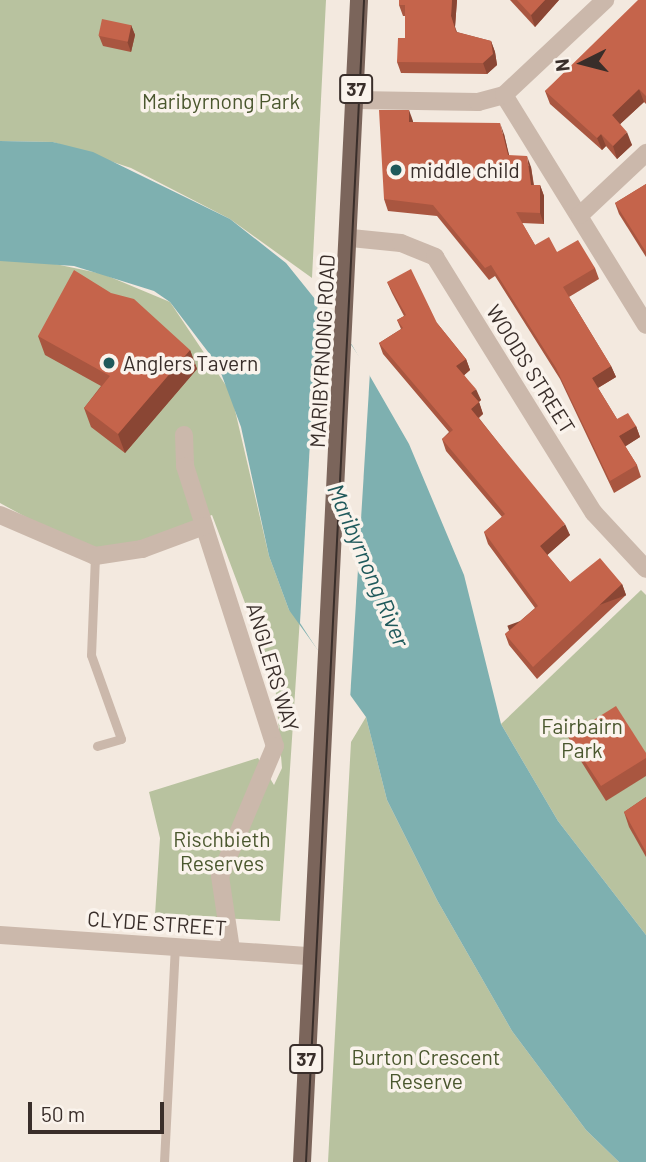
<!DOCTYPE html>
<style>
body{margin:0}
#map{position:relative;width:646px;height:1162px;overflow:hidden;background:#f3e9df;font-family:Barlow,sans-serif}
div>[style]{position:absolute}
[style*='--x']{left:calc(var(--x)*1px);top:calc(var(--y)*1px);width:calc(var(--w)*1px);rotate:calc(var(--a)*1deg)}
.green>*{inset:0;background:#b8c29f}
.water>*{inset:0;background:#7eb0b0}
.pier>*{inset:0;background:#f3e9df}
.lane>*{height:9px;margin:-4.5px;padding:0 4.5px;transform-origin:4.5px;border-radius:4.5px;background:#cbb8ab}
.street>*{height:18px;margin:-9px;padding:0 9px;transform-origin:9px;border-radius:9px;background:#cbb8ab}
.primary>*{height:18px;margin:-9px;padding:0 9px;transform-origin:9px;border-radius:9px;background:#7b655b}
.tram>*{height:2px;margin:-1px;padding:0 1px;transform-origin:1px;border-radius:1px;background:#392e2a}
.wall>*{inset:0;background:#a95640}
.shaded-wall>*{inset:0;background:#8a4634;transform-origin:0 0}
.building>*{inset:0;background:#c5644b;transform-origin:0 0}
.dots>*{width:19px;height:19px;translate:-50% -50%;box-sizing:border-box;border:4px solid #faf3ec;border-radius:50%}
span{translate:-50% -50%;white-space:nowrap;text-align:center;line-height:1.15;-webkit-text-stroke:7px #faf3ec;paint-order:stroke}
.shield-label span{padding:2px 5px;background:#faf3ec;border:2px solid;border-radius:5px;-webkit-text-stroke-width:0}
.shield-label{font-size:19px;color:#392e2a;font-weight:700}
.park-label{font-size:21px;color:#4a572e}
.poi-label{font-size:21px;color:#392e2a}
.left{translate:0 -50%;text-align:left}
.street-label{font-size:21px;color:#392e2a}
.water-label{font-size:23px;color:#1f595b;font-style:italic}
.north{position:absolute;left:548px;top:28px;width:70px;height:70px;-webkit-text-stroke:5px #faf3ec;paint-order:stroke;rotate:264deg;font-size:19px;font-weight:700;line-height:28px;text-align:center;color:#392e2a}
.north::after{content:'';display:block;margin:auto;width:24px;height:32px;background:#392e2a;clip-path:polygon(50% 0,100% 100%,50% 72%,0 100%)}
.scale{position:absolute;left:28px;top:1102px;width:136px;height:32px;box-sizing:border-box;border:4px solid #392e2a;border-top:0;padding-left:9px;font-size:21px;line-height:24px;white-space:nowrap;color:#392e2a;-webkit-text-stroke:5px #faf3ec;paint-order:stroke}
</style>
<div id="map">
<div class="green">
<div style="clip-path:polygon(0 0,326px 0,312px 278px,230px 219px,131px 168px,53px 142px,0 141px)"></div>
<div style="clip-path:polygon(36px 260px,103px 274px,170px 302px,231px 393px,269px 556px,289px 610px,300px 617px,280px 921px,155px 915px,160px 838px,149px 792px,258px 758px,274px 785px,282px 768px,275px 683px,212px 515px,123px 547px,99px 548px,66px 539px,0 503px,0 261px)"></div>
<div style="clip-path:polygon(641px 590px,646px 595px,646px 935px,558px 821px,501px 724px)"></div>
<div style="clip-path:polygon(366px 717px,387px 800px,437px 900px,512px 1031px,586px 1130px,619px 1162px,328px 1162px,351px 742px)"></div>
</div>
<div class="water">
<div style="clip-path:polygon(0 141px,53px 142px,93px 152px,230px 219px,286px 263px,352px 345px,409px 444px,464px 575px,501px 724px,558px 821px,646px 935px,646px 1162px,619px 1162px,586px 1130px,512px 1031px,437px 900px,387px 800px,366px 717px,289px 610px,269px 556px,241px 427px,218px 365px,170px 302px,154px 291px,74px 266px,0 261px)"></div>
</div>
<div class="pier">
<div style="clip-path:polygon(318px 297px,370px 372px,350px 700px,300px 623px)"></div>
</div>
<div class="lane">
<div style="--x:95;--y:556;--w:99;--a:92.3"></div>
<div style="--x:91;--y:655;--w:89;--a:70.3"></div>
<div style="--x:121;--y:739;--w:25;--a:164"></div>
<div style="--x:164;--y:1162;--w:215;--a:-87.1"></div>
</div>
<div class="street">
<div style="--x:504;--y:95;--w:270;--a:58.3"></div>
<div style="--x:356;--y:100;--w:122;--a:0.9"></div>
<div style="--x:478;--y:102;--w:27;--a:-15"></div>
<div style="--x:504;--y:95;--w:139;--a:-43.2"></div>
<div style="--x:580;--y:215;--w:91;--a:-43.2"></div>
<div style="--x:351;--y:238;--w:50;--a:5.7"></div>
<div style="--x:401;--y:243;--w:37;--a:22"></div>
<div style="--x:435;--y:257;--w:301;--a:58.2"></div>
<div style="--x:594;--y:513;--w:76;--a:47.1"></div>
<div style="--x:184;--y:435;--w:31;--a:88"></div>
<div style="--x:185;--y:466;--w:294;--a:72.2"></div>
<div style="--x:275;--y:746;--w:141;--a:112.9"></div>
<div style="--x:220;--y:876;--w:75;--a:81.5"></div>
<div style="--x:0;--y:515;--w:103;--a:23.3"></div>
<div style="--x:95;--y:556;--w:48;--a:-8.5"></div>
<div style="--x:142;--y:549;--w:66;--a:-20.4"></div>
<div style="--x:0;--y:935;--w:311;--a:3.9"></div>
</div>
<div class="primary">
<div style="--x:302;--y:1162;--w:1163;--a:-87.19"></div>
</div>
<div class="tram">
<div style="--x:306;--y:1162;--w:1163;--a:-87.14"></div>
</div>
<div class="wall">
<div style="clip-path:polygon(399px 0,457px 0,455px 27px,457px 32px,491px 41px,495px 52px,497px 65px,487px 74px,401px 73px,397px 62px,405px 38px,405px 16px,403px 16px,399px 5px)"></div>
<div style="clip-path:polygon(510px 0,559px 0,535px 27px)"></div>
<div style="clip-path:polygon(646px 0,646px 104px,644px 102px,620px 124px,632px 145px,617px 159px,606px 146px,602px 150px,550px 104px,545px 91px)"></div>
<div style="clip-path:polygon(131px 25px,135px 35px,131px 52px,103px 46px,99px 36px)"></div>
<div style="clip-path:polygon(413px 122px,504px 134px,509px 156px,531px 167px,534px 185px,540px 185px,544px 196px,544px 224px,522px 223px,535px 245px,557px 252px,595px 268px,599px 279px,569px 297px,611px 366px,616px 377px,598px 388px,617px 419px,636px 426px,640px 437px,625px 446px,637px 465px,641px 477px,614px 493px,560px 379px,495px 276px,489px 280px,437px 216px,388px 211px,384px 199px)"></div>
<div style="clip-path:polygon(646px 184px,646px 257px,619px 214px,615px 203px)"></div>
<div style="clip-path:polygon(387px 282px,437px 323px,466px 359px,470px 370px,464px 375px,481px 400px,479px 402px,483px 414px,479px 418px,570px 535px,547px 555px,570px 582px,622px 584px,626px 595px,537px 679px,509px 645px,505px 634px,535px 608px,488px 544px,484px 532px,502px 517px,446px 451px,442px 439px,449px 432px,383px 354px,379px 343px,401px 329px,397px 320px,404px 316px,392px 293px)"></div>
<div style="clip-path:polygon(38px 336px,190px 350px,197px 369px,125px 453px,91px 427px,84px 408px,101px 386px,45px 355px)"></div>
<div style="clip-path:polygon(568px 736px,646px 753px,646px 776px,606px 801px,574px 750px)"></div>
<div style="clip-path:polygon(646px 797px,646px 857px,629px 827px,624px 812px)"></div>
</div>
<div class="shaded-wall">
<div style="clip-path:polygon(452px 0,457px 0,455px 27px,460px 43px,451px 16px)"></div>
<div style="clip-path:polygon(545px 0,559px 0,535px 27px,531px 15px)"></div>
<div style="clip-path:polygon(131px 25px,135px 35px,131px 52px,127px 41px)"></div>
<div style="clip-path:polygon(491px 41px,495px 52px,497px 65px,487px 74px,483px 63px)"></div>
<div style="clip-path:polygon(639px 89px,644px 102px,616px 128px,612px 115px)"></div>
<div style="clip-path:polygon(409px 110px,413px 121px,413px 133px,409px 122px)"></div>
<div style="clip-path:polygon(500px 123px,504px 134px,512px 167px,508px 155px)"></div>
<div style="clip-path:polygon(627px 132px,632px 145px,617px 159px,613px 146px)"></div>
<div style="clip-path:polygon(601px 134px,606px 146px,602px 150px,597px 138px)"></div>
<div style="clip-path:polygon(527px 156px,531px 167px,535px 196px,531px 185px)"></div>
<div style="clip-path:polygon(540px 185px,544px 196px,544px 224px,540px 213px)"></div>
<div style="clip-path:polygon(190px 350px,197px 369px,125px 453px,118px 434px)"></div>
<div style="clip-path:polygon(466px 359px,470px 370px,461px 378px,456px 366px)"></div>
<div style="clip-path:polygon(611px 366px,616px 377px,596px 389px,592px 378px)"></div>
<div style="clip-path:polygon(476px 389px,481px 400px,475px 405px,471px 393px)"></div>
<div style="clip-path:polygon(479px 402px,483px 414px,475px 420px,471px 409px)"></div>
<div style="clip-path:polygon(636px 426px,640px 437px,623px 448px,619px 436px)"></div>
<div style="clip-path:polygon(565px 524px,570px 535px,544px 558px,540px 546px)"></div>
<div style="left:622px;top:584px;width:12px;height:122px;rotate:70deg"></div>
</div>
<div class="building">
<div style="clip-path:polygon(399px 0,452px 0,451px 16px,456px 32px,491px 41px,493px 54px,483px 63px,397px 62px,398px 38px,405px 38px,405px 5px,399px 5px)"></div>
<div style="clip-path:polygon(517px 0,545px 0,531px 15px)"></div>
<div style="clip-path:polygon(638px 0,646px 0,646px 96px,639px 89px,612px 115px,627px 132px,613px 146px,601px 134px,597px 138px,545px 91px)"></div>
<div style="left:102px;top:19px;width:30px;height:17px;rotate:12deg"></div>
<div style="clip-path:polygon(379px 110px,409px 110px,409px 122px,500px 123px,508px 155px,527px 156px,531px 185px,540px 185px,540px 213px,516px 212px,535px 245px,549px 237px,557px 252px,578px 240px,595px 268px,563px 287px,611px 366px,592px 378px,617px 419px,628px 413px,636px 426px,619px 436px,637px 465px,610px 481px,556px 368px,491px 265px,485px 268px,433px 205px,384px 199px)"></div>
<div style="clip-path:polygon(646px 184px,646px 252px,615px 203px)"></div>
<div style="clip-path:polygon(411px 269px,437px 323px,466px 359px,456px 366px,476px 389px,471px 393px,479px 402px,471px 409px,565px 524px,540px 546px,570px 582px,600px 558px,622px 584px,533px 667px,505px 634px,538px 606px,484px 532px,505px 514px,442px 439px,453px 430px,379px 343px,403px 328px,397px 320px,406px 315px,387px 282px)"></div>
<div style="clip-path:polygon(74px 270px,111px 293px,134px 299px,190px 350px,118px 434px,84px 408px,110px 376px,38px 336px)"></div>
<div style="clip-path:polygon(616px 706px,646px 753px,646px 758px,601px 786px,568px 736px)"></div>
<div style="clip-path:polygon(646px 797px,646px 852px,624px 812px)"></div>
</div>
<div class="dots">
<div style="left:396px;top:170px;background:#1f595b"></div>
<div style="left:109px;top:363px;background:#1f595b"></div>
</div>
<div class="shield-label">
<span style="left:356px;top:89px">37</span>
<span style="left:306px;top:1059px">37</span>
</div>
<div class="park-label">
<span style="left:221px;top:101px">Maribyrnong Park</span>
<span style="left:582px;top:738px">Fairbairn<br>Park</span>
<span style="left:222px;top:851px">Rischbieth<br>Reserves</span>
<span style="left:426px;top:1069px">Burton Crescent<br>Reserve</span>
</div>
<div class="poi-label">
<span class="left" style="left:410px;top:170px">middle child</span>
<span class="left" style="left:123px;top:363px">Anglers Tavern</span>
</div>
<div class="street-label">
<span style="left:322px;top:351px;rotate:-87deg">MARIBYRNONG ROAD</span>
<span style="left:531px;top:369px;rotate:58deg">WOODS STREET</span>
<span style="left:273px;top:667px;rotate:73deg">ANGLERS WAY</span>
<span style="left:157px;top:923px;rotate:4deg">CLYDE STREET</span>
</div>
<div class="water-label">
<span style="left:369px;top:565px;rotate:67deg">Maribyrnong River</span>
</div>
<div class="north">N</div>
<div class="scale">50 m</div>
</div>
